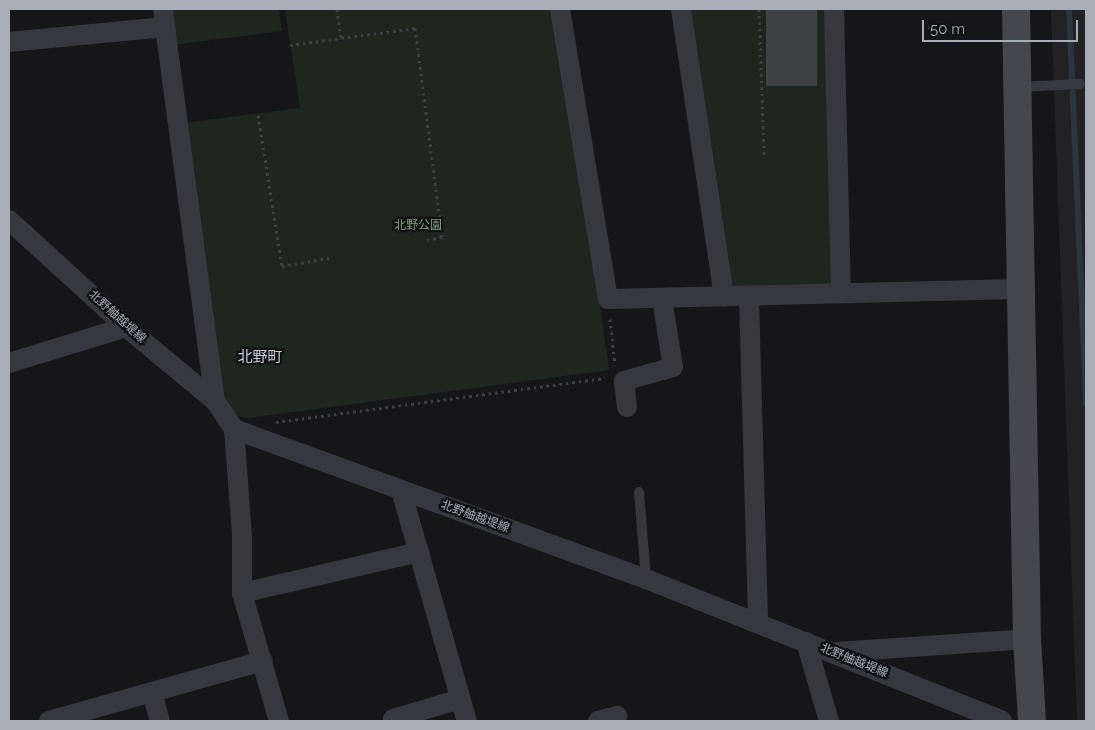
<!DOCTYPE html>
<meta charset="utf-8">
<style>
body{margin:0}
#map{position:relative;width:1095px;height:730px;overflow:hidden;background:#161618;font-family:Raleway,"Noto Sans JP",sans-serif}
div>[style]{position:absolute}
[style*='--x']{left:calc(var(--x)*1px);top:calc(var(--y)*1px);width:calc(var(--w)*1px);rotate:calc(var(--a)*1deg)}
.built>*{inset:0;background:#222225}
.green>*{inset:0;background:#1e261f}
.stream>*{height:6px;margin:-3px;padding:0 3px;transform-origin:3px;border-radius:3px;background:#2c353c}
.building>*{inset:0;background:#404145;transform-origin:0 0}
.path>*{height:3px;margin-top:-1.5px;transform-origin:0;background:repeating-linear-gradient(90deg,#3d3f44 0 2.5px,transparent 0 6.5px)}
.lane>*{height:10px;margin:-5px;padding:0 5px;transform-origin:5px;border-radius:5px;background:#37383d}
.street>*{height:20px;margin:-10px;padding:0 10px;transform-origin:10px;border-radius:10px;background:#37383d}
.secondary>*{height:28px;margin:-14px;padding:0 14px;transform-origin:14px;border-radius:14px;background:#45474d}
span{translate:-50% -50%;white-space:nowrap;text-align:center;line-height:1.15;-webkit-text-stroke:4.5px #111113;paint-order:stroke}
.park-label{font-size:12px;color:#7fa381}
.street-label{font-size:12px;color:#a8adb8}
.quarter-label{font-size:15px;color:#c9ccd4}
.frame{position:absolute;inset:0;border:10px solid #a8adb8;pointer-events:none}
.scale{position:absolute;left:922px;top:20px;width:156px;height:22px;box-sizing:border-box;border:2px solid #a8adb8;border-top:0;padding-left:6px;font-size:15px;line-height:18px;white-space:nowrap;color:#a8adb8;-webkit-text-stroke:4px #111113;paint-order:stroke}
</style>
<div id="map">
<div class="built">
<div style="clip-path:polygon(1051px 9px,1086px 9px,1086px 721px,1077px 721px)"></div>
</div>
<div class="green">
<div style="clip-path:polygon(168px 9px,279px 9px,282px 31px,173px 45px)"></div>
<div style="clip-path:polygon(285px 9px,558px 9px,609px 370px,248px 418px,232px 415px,221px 396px,183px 123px,300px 108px)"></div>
<div style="clip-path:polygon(690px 9px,827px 9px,835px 286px,731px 292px)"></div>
</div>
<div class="stream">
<div style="--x:1069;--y:9;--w:395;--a:87.5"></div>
</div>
<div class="building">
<div style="left:766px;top:9px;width:51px;height:77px"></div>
</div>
<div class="path">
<div style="--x:337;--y:9;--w:29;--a:82"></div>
<div style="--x:759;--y:9;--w:146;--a:88"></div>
<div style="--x:290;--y:45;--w:126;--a:-7.7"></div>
<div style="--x:415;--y:28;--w:211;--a:82.6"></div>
<div style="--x:442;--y:237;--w:15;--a:169"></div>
<div style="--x:258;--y:115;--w:153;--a:81"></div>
<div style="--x:282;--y:266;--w:48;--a:-9.7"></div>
<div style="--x:610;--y:319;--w:46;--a:83.8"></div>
<div style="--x:276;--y:422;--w:332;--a:-7.6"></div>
</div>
<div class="lane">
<div style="--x:1018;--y:87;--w:62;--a:-2.8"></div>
<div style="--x:639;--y:492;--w:87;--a:85.4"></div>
</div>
<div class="street">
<div style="--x:560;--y:9;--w:294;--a:80.6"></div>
<div style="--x:608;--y:299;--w:414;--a:-1.4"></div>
<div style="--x:681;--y:9;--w:291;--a:81.5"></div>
<div style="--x:834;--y:9;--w:284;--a:88.6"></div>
<div style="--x:165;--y:27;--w:377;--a:82.4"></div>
<div style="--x:9;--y:42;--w:157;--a:-5.5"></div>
<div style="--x:165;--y:27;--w:18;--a:-96"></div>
<div style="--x:9;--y:220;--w:159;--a:42.4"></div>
<div style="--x:126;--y:327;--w:116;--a:39.7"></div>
<div style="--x:215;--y:401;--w:34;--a:56"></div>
<div style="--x:234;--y:429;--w:438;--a:20"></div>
<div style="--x:646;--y:579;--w:383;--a:21.7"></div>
<div style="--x:749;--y:297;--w:325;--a:88.4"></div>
<div style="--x:9;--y:363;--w:122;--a:-17.1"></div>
<div style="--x:627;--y:407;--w:26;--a:-97"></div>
<div style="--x:624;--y:381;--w:51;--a:-15.9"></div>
<div style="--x:673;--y:367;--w:69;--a:-99.2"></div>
<div style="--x:234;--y:429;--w:106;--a:85.7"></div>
<div style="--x:242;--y:535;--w:58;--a:90"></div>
<div style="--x:242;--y:593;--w:133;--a:73.9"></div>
<div style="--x:401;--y:490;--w:240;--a:74.1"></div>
<div style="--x:242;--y:593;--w:182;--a:-13"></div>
<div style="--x:806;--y:642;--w:82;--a:73.8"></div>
<div style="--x:837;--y:652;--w:190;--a:-3.9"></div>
<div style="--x:152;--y:692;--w:30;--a:75"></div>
<div style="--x:393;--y:719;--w:70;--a:-16.6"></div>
<div style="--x:49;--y:721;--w:222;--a:-15.7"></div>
<div style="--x:598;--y:721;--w:20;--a:-15"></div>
</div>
<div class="secondary">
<div style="--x:1016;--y:9;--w:630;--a:89"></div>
<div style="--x:1027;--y:639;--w:82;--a:86.5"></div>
</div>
<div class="park-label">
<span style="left:418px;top:226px">北野公園</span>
</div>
<div class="street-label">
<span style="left:117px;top:317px;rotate:42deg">北野舳越堤線</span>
<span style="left:475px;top:517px;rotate:20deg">北野舳越堤線</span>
<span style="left:854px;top:661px;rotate:22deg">北野舳越堤線</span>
</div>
<div class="quarter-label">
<span style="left:260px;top:358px">北野町</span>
</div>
<div class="frame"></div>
<div class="scale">50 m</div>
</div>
